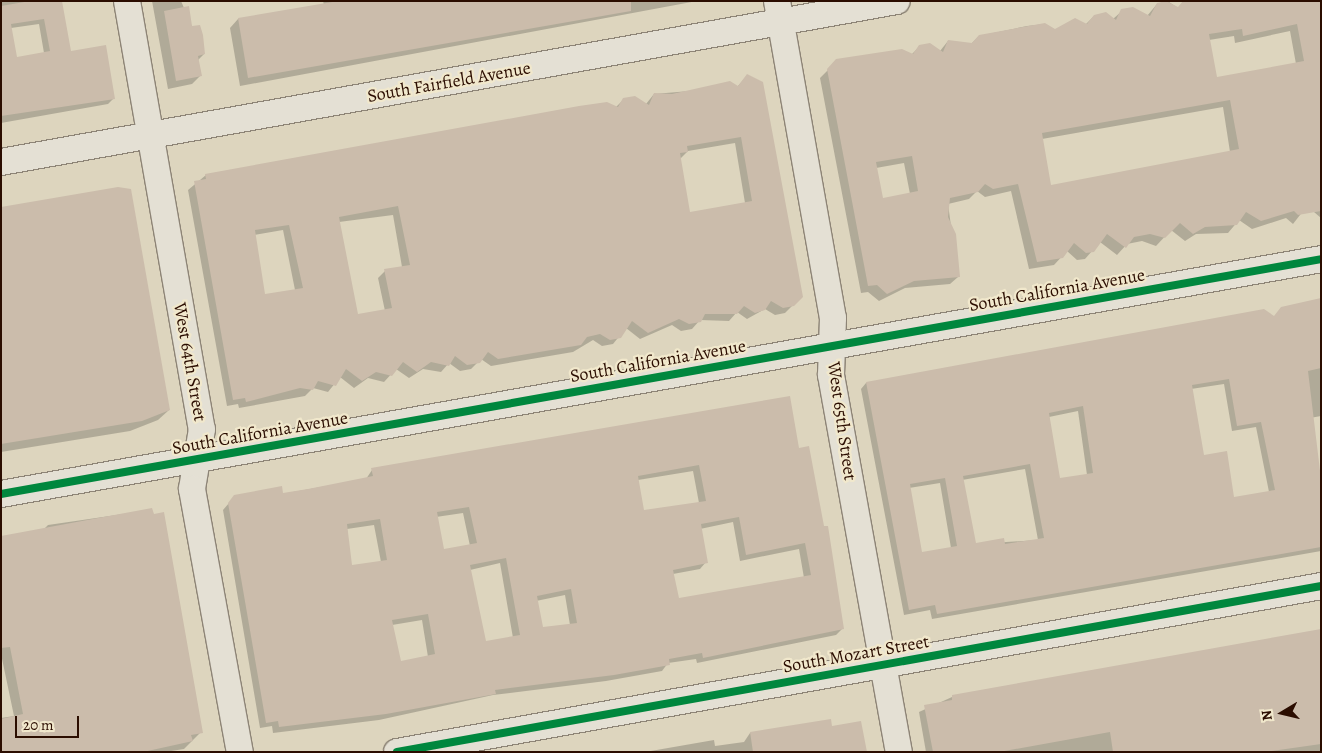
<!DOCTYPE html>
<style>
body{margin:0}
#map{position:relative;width:1322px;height:753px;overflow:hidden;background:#ddd5be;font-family:Alegreya,serif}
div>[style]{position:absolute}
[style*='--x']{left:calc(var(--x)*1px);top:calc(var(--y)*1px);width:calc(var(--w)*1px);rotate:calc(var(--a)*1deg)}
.shadow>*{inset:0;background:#0003}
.building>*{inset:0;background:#cbbcab}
.roads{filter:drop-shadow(1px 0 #8d8476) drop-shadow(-1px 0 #8d8476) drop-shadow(0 1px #8d8476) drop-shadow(0 -1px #8d8476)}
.minor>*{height:26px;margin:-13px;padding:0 13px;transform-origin:13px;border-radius:13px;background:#e4e0d4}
.cycleway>*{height:8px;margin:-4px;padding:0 4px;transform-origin:4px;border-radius:4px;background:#00873e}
span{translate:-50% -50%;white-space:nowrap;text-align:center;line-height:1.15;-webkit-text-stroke:4.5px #f1e8cc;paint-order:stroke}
.street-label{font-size:18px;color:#2b0d00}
.frame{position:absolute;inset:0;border:2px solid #2b0d00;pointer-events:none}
.north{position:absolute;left:1257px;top:688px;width:50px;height:50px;-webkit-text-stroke:4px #f1e8cc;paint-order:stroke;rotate:261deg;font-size:14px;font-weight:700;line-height:20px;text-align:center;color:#2b0d00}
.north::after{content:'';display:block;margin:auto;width:18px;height:22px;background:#2b0d00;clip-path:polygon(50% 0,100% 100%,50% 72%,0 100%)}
.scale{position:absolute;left:15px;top:716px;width:64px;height:22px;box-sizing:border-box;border:2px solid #2b0d00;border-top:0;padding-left:6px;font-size:15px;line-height:18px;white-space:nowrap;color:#2b0d00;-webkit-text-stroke:4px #f1e8cc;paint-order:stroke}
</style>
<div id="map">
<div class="shadow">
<div style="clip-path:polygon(evenodd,1px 1px,44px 1px,70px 53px,114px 98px,108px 104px,1px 123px,1px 1px,39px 24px,44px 53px,16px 58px,11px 28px,39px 24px)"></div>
<div style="clip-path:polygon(152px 1px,181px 1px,204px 54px,198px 60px,201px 75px,192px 84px,168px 89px)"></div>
<div style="clip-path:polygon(323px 1px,697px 1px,240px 86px,230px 28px,238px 19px,324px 5px)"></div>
<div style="clip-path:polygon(evenodd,1321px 1px,1321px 218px,1307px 206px,1293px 224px,1286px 218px,1252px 229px,1239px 220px,1228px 233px,1196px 234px,1185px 241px,1171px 230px,1156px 246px,1142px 241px,1127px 244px,1117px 255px,1100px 242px,1085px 259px,1077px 260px,1067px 251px,1054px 265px,1029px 269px,1011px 191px,985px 197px,977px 191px,969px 199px,948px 204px,958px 277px,950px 284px,905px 288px,879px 301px,868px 292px,861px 293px,820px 78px,829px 69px,911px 55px,920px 46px,940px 51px,948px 41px,971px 44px,979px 36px,1027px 26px,1045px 24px,1055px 30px,1085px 25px,1094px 16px,1113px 19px,1122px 11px,1147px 16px,1157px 4px,1169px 2px,1178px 8px,1321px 1px,1290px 31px,1296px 64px,1216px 79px,1209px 40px,1234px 36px,1235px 43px,1290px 31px,1321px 1px,1223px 107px,1230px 152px,1050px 187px,1042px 139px,1223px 107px,1321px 1px,904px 163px,910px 194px,882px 199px,876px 168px,904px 163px)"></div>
<div style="clip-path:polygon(evenodd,747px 76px,801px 297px,785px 313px,775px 315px,765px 309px,747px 319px,737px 312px,729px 321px,700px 320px,692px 329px,681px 331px,672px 325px,640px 339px,626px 328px,613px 344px,602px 346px,593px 340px,573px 352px,491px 366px,481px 359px,471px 369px,460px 371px,449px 363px,441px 372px,423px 369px,409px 378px,396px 369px,384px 382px,368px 378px,354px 388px,340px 377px,328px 392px,313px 388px,305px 396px,239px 408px,238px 404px,227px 406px,188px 190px,206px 175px,616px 107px,623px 100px,646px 104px,654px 94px,737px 87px,747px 76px,735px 143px,745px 203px,689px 213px,680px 159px,688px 151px,735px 143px,747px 76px,393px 215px,402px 267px,385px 271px,378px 278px,385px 311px,357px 316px,339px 222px,393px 215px,747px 76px,283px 230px,295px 290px,264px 296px,254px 235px,283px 230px)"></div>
<div style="clip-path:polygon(1px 207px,169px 410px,158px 420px,130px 431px,1px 452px)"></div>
<div style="clip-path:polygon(evenodd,1321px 299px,1321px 416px,1310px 418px,1321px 483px,1321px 551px,932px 619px,930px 610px,904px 615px,861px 389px,866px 383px,1273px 317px,1321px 299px,1224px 384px,1232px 431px,1256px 427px,1269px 492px,1233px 498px,1203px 456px,1191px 389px,1224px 384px,1321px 299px,1078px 411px,1087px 475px,1059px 480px,1049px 417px,1078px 411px,1321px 299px,1025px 469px,1038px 540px,975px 544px,962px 480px,1025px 469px,1321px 299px,940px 483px,951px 548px,921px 554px,909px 488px,940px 483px)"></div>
<div style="clip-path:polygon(evenodd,798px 450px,842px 629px,836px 635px,697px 663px,696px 659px,668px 663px,662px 671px,606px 681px,493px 695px,379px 720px,273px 733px,272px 726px,260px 728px,223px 510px,235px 496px,282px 494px,366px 479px,372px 470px,798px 450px,693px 471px,699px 503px,643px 512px,638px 480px,693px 471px,798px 450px,463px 513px,470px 546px,443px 550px,436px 517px,463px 513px,798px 450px,733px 522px,740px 561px,799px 549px,804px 578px,678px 599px,673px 574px,700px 569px,706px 562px,700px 529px,733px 522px,798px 450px,374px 525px,381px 562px,351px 567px,347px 529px,374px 525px,798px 450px,500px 563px,513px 638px,485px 643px,470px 570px,500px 563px,798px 450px,565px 595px,570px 625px,542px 629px,536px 601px,565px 595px,798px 450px,422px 620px,428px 657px,400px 663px,392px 625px,422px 620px)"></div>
<div style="clip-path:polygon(151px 510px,201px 732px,184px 749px,165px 752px,1px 752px,1px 718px,14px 716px,1px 654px,1px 538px,42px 531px,48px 525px)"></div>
<div style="clip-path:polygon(1321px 630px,1321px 752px,926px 752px,919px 712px,952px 697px)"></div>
<div style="clip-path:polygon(830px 721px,831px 727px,864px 752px,645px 752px,714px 740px,715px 746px,744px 742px,750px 733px)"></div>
</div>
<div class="building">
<div style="clip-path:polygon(evenodd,30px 1px,62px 1px,71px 51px,106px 45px,115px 99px,1px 116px,1px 6px,30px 1px,44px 19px,50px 51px,17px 57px,11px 24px,44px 19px)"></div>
<div style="clip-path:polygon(338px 1px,631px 1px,631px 11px,248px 78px,238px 18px)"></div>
<div style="clip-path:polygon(evenodd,1166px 1px,1178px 7px,1183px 1px,1321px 1px,1321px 211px,1298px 215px,1294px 211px,1261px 221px,1246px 212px,1237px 225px,1205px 227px,1193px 234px,1180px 223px,1165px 238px,1150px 234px,1134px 237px,1126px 248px,1107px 234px,1094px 252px,1086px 253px,1074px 243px,1063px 258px,1037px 262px,1018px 184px,993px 189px,985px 184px,978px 192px,950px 198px,948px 217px,956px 234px,960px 277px,914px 281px,887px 294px,877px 285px,868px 286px,827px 69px,836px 59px,902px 49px,913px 54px,919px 45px,930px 43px,943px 52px,948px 40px,972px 43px,979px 35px,1045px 23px,1055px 29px,1075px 18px,1087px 24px,1094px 15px,1106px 12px,1116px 20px,1121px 9px,1133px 7px,1150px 16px,1157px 3px,1166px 1px,1297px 24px,1304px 61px,1217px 77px,1209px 34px,1242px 29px,1243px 36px,1297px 24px,1166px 1px,1230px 100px,1239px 149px,1051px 185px,1042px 133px,1230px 100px,1166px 1px,912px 156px,918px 191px,883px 198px,876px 162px,912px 156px)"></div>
<div style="clip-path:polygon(189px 6px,192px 26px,200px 25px,203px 35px,205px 54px,198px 56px,202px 76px,176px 81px,164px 11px)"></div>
<div style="clip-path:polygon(evenodd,747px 74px,763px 82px,803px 297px,794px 306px,783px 308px,771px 301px,765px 310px,755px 313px,744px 306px,737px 314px,705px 314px,701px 322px,689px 324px,679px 319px,648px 333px,632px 321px,621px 338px,610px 340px,600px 334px,587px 337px,581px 345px,498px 359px,488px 352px,480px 363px,467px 365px,455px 356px,449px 366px,431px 362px,417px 372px,403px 362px,392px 376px,376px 372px,362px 381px,346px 369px,336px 386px,318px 381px,313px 390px,300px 388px,246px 402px,245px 398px,233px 400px,194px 181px,206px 179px,205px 174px,579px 106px,607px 102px,618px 107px,623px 98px,635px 96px,649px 105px,654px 93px,672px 94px,730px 81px,738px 86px,747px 74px,741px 137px,752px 201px,690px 212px,680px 153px,688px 152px,687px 146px,741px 137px,747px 74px,398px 206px,410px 265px,384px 269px,392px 308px,358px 314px,339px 217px,398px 206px,747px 74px,289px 225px,303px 288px,265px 294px,255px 230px,289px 225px)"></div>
<div style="clip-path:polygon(118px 187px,131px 189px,170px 410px,142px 421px,1px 444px,1px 207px)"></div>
<div style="clip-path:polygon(evenodd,1321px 298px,1321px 368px,1308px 371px,1321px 479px,1321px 547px,937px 614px,935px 605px,909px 610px,866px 382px,1264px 309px,1274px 316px,1281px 307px,1321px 298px,1229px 379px,1237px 426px,1261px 422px,1275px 490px,1234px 497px,1227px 451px,1204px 455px,1192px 385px,1229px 379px,1321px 298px,1083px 406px,1093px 473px,1060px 478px,1049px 413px,1083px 406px,1321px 298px,1030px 464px,1044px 538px,1005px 544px,1004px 538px,976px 543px,963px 476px,1030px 464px,1321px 298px,945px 478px,957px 546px,922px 552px,910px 484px,945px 478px)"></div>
<div style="clip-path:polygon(evenodd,790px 396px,799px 448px,809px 446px,824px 526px,828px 526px,844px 629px,703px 658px,702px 653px,669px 659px,670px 665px,614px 675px,495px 690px,496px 694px,386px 714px,279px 727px,278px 721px,266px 723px,228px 503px,234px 495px,282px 486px,283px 493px,308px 489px,373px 476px,371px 468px,400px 463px,790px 396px,699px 465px,706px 501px,644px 510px,638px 476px,699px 465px,790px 396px,469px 507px,477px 543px,444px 549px,437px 512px,469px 507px,790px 396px,739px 517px,746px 555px,805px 543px,811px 575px,679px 598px,673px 570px,708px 563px,701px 524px,739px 517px,790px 396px,380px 519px,387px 560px,352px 565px,347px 524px,380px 519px,790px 396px,506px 558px,520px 635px,486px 641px,470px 565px,506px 558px,790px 396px,571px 589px,577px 623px,543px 627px,537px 596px,571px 589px,790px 396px,428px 614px,435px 654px,401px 661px,392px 620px,428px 614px)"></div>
<div style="clip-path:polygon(152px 508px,154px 514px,164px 512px,203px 733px,191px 735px,193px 741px,143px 752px,1px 752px,1px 719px,23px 714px,10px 647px,1px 648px,1px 536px)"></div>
<div style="clip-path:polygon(1321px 629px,1321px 744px,1265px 752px,1113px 752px,1110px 732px,999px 752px,933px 752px,924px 705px,952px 700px,952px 695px)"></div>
<div style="clip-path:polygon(831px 719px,832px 726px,861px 721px,867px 752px,753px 752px,750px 732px)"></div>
</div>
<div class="roads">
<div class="minor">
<div style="--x:127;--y:1;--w:435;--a:80.1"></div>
<div style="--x:202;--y:429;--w:61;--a:99.5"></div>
<div style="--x:192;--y:489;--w:267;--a:79.7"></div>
<div style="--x:777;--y:1;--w:322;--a:80"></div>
<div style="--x:833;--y:318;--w:57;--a:92"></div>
<div style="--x:831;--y:375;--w:383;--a:79.8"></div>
<div style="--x:1;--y:162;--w:910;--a:-10.19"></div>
<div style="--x:1;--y:494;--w:1341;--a:-10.09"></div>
<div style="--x:397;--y:752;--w:939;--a:-10.18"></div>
</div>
</div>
<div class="cycleway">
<div style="--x:1;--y:494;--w:1341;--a:-10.09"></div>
<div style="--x:397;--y:752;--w:939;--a:-10.18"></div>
</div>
<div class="street-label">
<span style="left:449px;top:82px;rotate:-10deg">South Fairfield Avenue</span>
<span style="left:1057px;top:290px;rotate:-10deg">South California Avenue</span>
<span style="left:658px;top:361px;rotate:-10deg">South California Avenue</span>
<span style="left:190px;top:362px;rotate:80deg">West 64th Street</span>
<span style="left:842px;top:421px;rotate:82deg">West 65th Street</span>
<span style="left:260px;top:433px;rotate:-10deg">South California Avenue</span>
<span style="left:856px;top:654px;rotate:-10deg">South Mozart Street</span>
</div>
<div class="frame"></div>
<div class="north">N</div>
<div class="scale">20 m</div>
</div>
